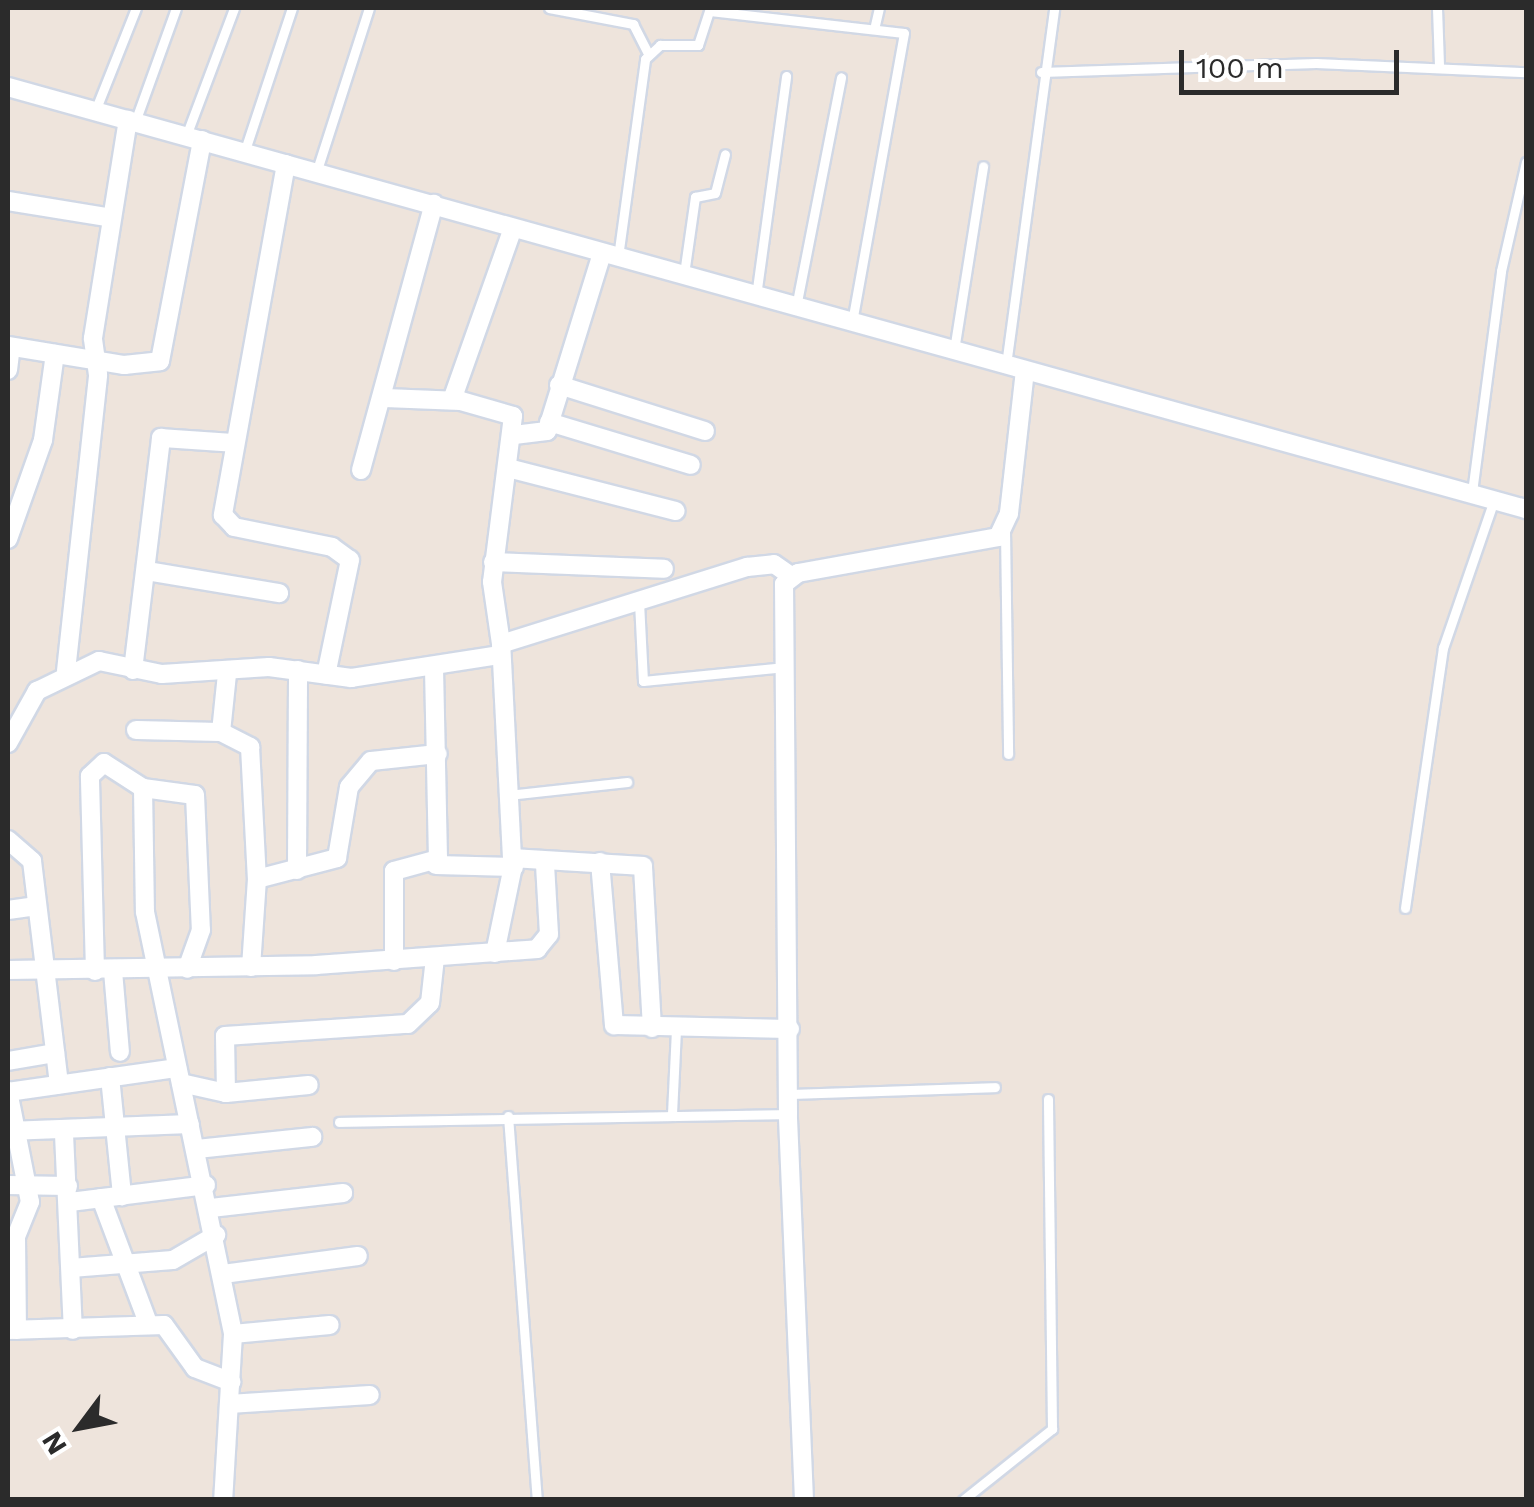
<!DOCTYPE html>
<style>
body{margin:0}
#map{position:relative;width:1534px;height:1507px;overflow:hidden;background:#eee4dc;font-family:"Work Sans",sans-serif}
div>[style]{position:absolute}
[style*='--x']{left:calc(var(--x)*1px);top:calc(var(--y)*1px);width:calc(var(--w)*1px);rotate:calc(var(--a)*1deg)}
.roads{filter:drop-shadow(2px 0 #d1d8e5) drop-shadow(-2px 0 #d1d8e5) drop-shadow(0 2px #d1d8e5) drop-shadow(0 -2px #d1d8e5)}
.lane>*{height:9px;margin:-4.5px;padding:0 4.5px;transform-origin:4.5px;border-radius:4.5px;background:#fff}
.street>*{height:18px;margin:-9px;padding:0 9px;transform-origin:9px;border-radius:9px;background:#fff}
span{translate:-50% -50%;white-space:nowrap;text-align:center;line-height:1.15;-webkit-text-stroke:10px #fff;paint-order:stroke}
.frame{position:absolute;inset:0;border:10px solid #2b2b2b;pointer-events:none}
.north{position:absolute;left:30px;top:1377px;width:100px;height:100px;-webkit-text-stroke:8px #fff;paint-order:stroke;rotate:238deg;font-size:28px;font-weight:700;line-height:40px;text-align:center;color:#2b2b2b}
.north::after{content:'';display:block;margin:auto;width:35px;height:45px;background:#2b2b2b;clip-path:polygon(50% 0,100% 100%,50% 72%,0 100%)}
.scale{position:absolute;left:1179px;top:50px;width:220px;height:45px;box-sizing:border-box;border:5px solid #2b2b2b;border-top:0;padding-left:12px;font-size:30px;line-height:35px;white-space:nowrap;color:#2b2b2b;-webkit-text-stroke:8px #fff;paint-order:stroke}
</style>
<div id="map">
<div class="roads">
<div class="lane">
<div style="--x:549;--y:8;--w:86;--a:10.8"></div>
<div style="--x:633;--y:24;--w:33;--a:63"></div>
<div style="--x:1437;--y:8;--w:56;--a:88"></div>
<div style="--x:710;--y:11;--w:195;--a:6.5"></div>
<div style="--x:904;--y:33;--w:294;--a:100.2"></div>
<div style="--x:875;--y:25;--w:17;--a:-77"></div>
<div style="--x:1041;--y:72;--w:275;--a:-1.9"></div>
<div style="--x:1316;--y:63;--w:210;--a:2.5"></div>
<div style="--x:95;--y:111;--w:111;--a:-68.3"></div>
<div style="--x:135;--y:122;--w:121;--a:-70.2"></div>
<div style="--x:186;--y:136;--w:137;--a:-69.4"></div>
<div style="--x:244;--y:153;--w:153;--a:-71.7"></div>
<div style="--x:316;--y:173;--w:173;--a:-72.2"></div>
<div style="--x:618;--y:257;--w:200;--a:-82.2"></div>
<div style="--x:645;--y:59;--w:21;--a:-43"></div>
<div style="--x:660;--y:45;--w:38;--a:0"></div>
<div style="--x:698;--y:45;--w:39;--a:-72"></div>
<div style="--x:684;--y:274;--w:78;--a:-81.9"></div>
<div style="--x:695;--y:197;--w:20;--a:-11"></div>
<div style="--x:715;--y:193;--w:40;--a:-75.6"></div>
<div style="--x:756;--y:296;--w:222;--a:-82.2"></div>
<div style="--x:796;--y:307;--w:234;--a:-78.9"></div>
<div style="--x:954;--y:350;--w:186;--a:-81"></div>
<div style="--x:1006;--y:365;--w:360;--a:-82.3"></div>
<div style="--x:1472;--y:492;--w:223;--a:-82.5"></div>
<div style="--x:1501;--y:271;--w:112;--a:-77.1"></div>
<div style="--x:1005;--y:530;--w:224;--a:89.2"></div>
<div style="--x:639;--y:602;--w:79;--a:87.1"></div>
<div style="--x:643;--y:681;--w:143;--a:-5.6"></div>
<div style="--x:508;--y:795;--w:120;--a:-6.2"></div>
<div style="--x:1405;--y:908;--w:263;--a:-81.7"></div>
<div style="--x:1443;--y:648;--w:157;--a:-71"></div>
<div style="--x:788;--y:1094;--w:207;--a:-1.9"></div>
<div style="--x:672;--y:1114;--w:85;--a:-87.3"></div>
<div style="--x:508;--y:1116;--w:385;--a:85.7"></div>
<div style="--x:339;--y:1122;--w:449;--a:-1"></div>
<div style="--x:963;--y:1500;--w:114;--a:-38.6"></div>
<div style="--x:1052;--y:1429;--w:330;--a:-90.7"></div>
</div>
<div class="street">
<div style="--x:8;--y:87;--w:1576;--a:15.54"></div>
<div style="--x:286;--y:164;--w:357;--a:100.2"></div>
<div style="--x:223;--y:515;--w:16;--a:47"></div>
<div style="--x:234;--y:527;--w:100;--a:11.5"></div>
<div style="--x:332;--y:547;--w:22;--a:36"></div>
<div style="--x:350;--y:560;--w:117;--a:101.8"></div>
<div style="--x:8;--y:201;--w:105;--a:9.3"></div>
<div style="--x:8;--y:346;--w:118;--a:9.3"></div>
<div style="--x:124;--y:365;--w:36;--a:-6"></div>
<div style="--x:160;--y:361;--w:225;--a:-79.2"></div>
<div style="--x:8;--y:370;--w:23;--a:-83"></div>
<div style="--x:559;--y:385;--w:153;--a:17.5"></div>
<div style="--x:385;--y:398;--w:76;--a:2.3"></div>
<div style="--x:461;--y:401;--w:54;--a:16.1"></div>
<div style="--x:513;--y:416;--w:167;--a:97.2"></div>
<div style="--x:492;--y:582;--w:63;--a:81.7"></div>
<div style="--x:452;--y:400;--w:182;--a:-70.5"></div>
<div style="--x:549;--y:422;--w:148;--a:16.8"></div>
<div style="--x:514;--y:435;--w:33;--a:-7"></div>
<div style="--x:547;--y:431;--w:186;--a:-72.8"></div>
<div style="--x:508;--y:468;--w:173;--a:14.4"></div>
<div style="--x:361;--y:470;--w:276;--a:-74.7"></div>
<div style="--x:8;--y:539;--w:105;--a:-70.5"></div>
<div style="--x:43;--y:440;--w:87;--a:-82.1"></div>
<div style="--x:493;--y:562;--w:171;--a:2.3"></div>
<div style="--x:147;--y:571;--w:134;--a:9.5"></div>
<div style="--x:133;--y:670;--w:234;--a:-83.1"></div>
<div style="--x:161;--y:438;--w:74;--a:3.9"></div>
<div style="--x:66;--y:671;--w:298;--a:-83.8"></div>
<div style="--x:98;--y:375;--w:37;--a:-98"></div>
<div style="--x:93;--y:338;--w:221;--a:-80.9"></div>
<div style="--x:227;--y:674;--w:58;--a:95.9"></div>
<div style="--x:221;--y:732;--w:33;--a:27"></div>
<div style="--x:250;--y:747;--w:132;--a:87"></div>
<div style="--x:136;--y:730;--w:85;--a:1.3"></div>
<div style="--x:8;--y:743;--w:60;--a:-60.9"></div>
<div style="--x:37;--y:691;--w:69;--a:-25.8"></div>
<div style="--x:99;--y:661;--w:64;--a:11.7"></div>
<div style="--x:162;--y:674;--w:107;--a:-3.7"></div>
<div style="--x:269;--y:667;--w:83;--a:7.6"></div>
<div style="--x:351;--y:678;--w:150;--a:-8.8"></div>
<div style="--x:143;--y:788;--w:124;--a:89.1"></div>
<div style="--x:145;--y:912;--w:431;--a:78.2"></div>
<div style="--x:233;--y:1334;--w:166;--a:93.4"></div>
<div style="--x:8;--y:840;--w:32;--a:41"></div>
<div style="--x:32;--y:861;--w:225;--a:83.1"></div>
<div style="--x:600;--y:862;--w:164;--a:85.1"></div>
<div style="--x:614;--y:1025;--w:176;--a:1.3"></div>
<div style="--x:436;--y:865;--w:78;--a:1.5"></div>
<div style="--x:297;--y:870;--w:200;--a:-89.7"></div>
<div style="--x:8;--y:910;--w:29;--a:-8"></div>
<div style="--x:495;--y:953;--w:94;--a:-78.3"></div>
<div style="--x:394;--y:961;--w:90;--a:-90"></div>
<div style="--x:394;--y:871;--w:46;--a:-15.3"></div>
<div style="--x:438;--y:859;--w:192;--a:-91.2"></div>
<div style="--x:251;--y:967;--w:88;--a:-86.1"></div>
<div style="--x:257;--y:879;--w:83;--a:-14.7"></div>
<div style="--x:337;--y:858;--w:72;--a:-80.4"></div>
<div style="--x:349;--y:787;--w:34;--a:-50"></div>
<div style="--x:371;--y:761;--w:67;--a:-6"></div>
<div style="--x:8;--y:970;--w:308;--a:-0.9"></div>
<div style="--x:316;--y:965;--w:222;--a:-4.1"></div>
<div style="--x:537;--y:949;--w:19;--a:-51"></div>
<div style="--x:549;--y:934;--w:70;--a:-93.3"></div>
<div style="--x:95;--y:971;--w:195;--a:-91.5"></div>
<div style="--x:90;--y:776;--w:19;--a:-43"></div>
<div style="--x:104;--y:763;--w:46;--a:32.7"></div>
<div style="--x:143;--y:788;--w:52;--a:7.7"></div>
<div style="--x:195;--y:795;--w:135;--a:87.5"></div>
<div style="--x:201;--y:930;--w:41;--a:109.7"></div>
<div style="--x:113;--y:971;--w:81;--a:85.1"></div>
<div style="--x:652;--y:1028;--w:162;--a:-93.2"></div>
<div style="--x:643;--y:866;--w:131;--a:-176.5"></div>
<div style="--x:512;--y:858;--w:214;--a:-92.9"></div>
<div style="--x:501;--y:644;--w:258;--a:-17.4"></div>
<div style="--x:747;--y:567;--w:27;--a:-6"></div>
<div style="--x:774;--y:564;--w:21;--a:35"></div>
<div style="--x:8;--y:1061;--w:48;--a:-9.7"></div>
<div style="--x:110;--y:1077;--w:120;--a:84.2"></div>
<div style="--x:181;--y:1083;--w:46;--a:12.5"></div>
<div style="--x:226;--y:1093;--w:83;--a:-5.5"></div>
<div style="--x:8;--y:1091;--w:113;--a:78.8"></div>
<div style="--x:30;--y:1202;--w:38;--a:112"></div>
<div style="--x:16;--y:1237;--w:93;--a:89.4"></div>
<div style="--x:8;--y:1092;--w:171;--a:-8.1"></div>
<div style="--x:226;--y:1093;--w:57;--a:-91"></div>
<div style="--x:225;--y:1036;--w:183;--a:-3.8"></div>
<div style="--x:408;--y:1024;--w:30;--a:-44"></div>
<div style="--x:430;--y:1003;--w:45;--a:-83.7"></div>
<div style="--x:8;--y:1131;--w:182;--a:-2.2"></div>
<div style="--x:64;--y:1134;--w:196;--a:87.4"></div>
<div style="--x:197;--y:1149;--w:116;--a:-6"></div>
<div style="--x:8;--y:1185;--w:60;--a:1"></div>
<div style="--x:101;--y:1198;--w:134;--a:69.4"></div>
<div style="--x:70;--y:1202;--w:137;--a:-7.1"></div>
<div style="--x:211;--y:1208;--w:133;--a:-6.5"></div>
<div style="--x:71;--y:1268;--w:102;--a:-4.5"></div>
<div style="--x:173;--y:1260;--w:50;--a:-30.2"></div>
<div style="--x:223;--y:1274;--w:136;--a:-7.6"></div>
<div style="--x:8;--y:1330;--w:156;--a:-1.8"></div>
<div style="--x:164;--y:1325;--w:53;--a:54.2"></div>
<div style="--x:195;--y:1368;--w:39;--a:21"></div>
<div style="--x:233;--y:1334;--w:97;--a:-5.3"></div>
<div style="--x:229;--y:1404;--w:141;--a:-3.7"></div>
<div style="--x:804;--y:1500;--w:386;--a:-92.4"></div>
<div style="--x:788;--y:1114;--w:530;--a:-90.43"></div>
<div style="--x:784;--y:584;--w:18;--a:-38"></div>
<div style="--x:798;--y:573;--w:203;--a:-10.2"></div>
<div style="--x:998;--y:537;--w:26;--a:-65"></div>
<div style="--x:1009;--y:513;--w:143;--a:-83.6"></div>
</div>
</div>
<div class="frame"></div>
<div class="north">N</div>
<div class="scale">100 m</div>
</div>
